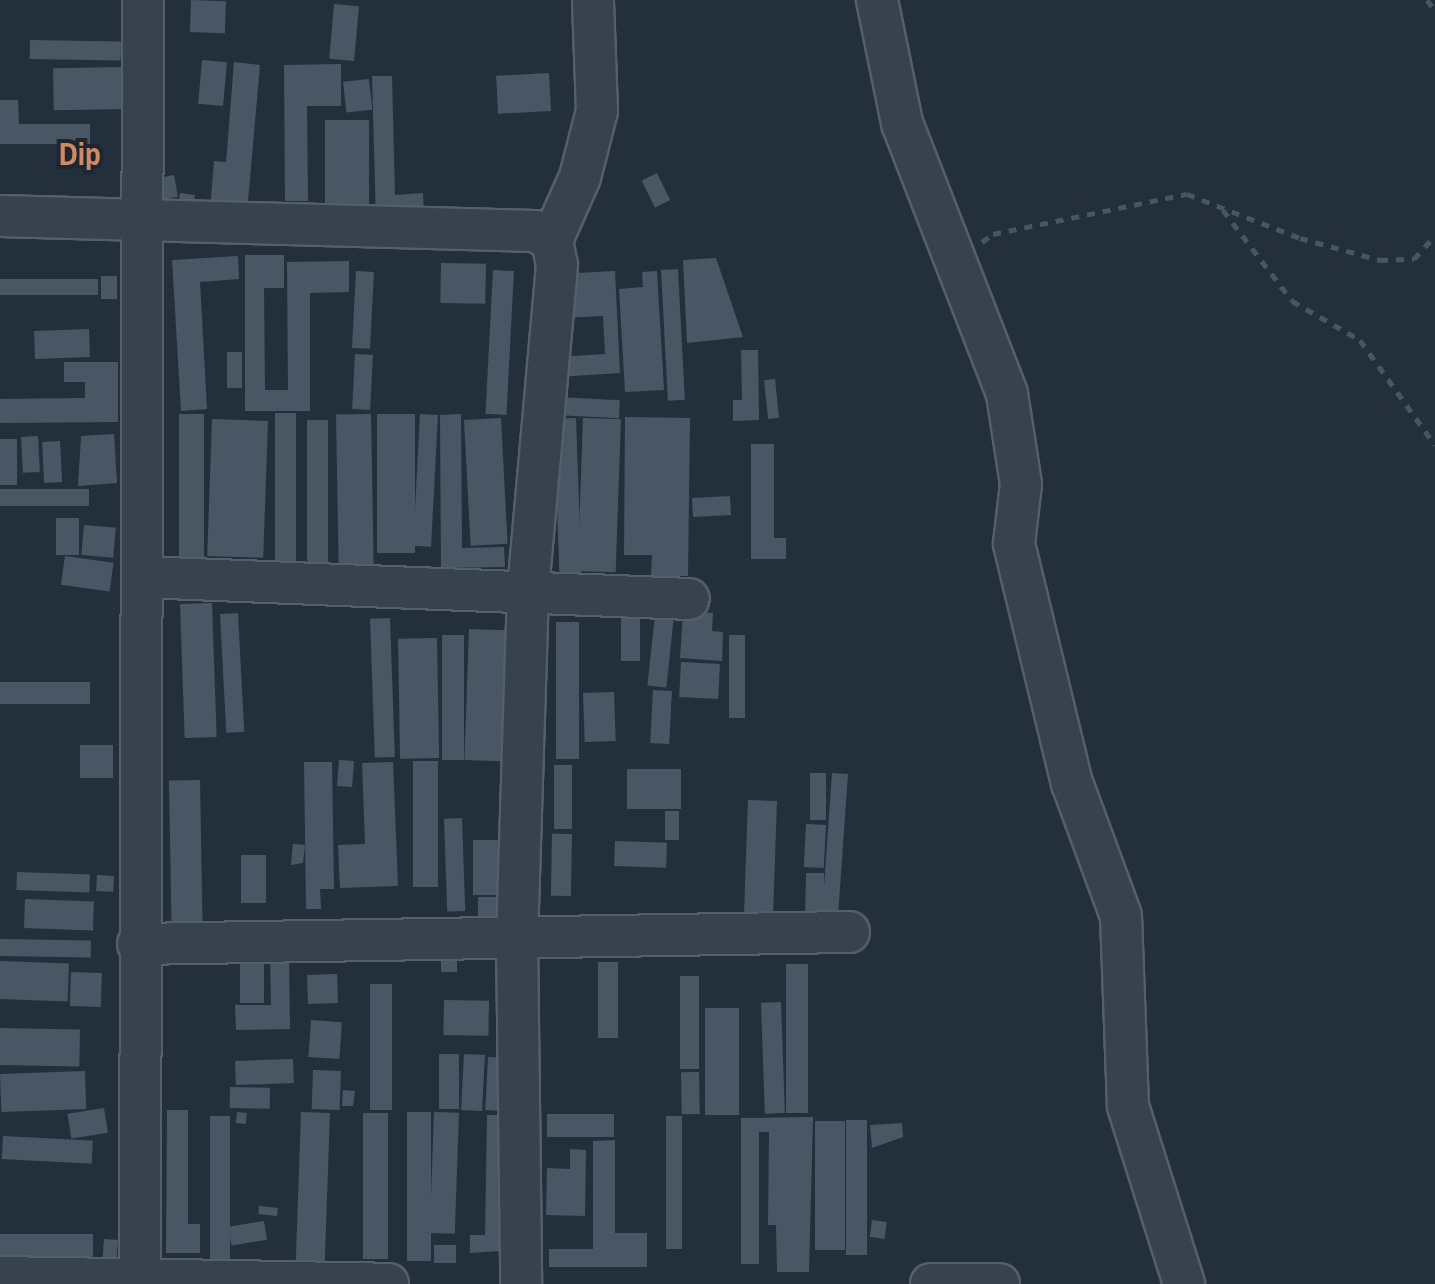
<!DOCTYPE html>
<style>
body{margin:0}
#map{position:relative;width:1435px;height:1284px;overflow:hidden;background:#23303c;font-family:"Archivo Narrow",sans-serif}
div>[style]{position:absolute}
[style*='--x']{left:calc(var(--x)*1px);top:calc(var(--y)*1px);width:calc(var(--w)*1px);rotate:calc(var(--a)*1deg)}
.building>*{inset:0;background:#495765;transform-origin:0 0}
.path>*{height:5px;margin-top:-2.5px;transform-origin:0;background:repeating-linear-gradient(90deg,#43595a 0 8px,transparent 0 16px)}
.roads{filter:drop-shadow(2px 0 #555f6a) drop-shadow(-2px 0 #555f6a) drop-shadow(0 2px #555f6a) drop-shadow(0 -2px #555f6a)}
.minor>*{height:40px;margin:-20px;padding:0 20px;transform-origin:20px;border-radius:20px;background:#37424c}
span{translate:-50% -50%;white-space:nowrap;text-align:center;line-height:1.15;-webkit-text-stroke:8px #1c2731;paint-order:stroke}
.quarter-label{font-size:32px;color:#d58960;font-weight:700}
</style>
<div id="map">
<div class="building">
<div style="left:191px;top:0;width:35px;height:32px;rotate:2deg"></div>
<div style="left:334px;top:4px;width:25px;height:55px;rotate:5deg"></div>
<div style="left:30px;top:40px;width:91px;height:19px;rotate:1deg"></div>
<div style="left:202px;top:60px;width:25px;height:44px;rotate:5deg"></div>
<div style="clip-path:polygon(234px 62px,260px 65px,247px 213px,210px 210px,214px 161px,226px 162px)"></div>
<div style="clip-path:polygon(341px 64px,341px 106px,307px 106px,308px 201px,285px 201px,284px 65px)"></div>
<div style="left:125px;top:67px;width:42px;height:72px;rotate:89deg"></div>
<div style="left:549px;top:73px;width:38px;height:53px;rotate:87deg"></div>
<div style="clip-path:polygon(372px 76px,392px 76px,395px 195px,423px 193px,424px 219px,376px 221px)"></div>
<div style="left:369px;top:79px;width:31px;height:26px;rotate:84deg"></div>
<div style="clip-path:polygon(0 100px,18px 100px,19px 124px,90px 124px,90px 144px,0 144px)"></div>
<div style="left:325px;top:120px;width:44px;height:86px"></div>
<div style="left:657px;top:173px;width:30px;height:17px;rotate:64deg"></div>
<div style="left:174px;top:175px;width:22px;height:14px;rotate:80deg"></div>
<div style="left:180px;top:193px;width:15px;height:18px;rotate:8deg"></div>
<div style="clip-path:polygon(245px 255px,284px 255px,284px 288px,264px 288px,265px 390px,288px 390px,287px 262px,349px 261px,349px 292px,310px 293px,310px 411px,245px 411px)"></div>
<div style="clip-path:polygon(238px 256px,239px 279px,200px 282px,207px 409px,181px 411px,172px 260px)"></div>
<div style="clip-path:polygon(716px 258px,743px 337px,687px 343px,683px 260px)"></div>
<div style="left:441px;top:263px;width:45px;height:40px;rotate:1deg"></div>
<div style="left:678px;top:269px;width:131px;height:17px;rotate:87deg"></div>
<div style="left:493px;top:270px;width:21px;height:144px;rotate:3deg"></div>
<div style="left:356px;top:271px;width:18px;height:77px;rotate:3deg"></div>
<div style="clip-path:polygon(615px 271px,620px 373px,558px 377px,557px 357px,605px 354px,603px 316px,559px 318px,557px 274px)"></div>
<div style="clip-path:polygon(657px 271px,664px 390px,625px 392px,619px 289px,643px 287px,642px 272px)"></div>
<div style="left:101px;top:276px;width:16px;height:23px"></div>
<div style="left:0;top:279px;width:98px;height:16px"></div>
<div style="left:89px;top:329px;width:28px;height:55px;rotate:88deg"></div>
<div style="clip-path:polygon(741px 350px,758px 350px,759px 420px,733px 421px,733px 400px,742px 400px)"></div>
<div style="left:227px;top:352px;width:15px;height:36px"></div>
<div style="left:355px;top:354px;width:18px;height:55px;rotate:3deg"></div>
<div style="clip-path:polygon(64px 362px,118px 362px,118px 422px,0 423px,0 399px,85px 398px,85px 382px,64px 382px)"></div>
<div style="left:775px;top:379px;width:39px;height:11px;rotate:84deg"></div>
<div style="left:557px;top:397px;width:63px;height:18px;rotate:3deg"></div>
<div style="left:296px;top:413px;width:151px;height:21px;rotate:90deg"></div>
<div style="left:179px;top:414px;width:25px;height:145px"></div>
<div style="left:371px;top:414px;width:152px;height:35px;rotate:89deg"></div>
<div style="left:377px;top:414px;width:38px;height:139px"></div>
<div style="left:420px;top:414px;width:18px;height:132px;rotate:3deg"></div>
<div style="clip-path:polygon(461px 414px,462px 548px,504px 547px,505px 567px,441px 568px,440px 415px)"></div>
<div style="clip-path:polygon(625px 417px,690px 418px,688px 576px,651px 576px,652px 555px,624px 555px)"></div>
<div style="left:501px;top:418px;width:126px;height:37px;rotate:87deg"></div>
<div style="left:576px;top:418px;width:156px;height:22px;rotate:88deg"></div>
<div style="left:583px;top:418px;width:38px;height:153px;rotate:2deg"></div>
<div style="left:212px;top:419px;width:56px;height:137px;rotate:2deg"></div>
<div style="left:307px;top:420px;width:21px;height:144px"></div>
<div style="clip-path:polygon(114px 434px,117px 483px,78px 486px,81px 436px)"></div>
<div style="left:38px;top:436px;width:36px;height:17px;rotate:87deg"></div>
<div style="left:0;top:439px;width:17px;height:46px"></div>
<div style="left:60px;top:441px;width:41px;height:18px;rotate:87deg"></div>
<div style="clip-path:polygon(751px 444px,774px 444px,774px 538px,786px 538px,786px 559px,751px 559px)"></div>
<div style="left:0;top:489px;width:89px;height:17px"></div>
<div style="left:730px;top:496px;width:19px;height:38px;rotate:87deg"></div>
<div style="left:56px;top:518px;width:23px;height:37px"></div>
<div style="left:84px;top:525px;width:32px;height:30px;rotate:5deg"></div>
<div style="left:65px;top:556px;width:49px;height:29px;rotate:8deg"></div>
<div style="left:212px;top:603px;width:134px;height:32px;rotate:88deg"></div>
<div style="clip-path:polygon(683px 612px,713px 613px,712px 631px,723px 632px,722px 661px,680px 658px)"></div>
<div style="left:238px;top:613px;width:119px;height:18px;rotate:87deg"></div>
<div style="left:621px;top:613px;width:19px;height:48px"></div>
<div style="left:655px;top:614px;width:19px;height:72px;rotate:6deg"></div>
<div style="left:390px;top:618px;width:139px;height:20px;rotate:88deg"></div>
<div style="left:556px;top:622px;width:23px;height:137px"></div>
<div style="left:469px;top:629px;width:37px;height:131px;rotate:2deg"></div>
<div style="left:442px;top:635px;width:22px;height:125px"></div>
<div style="left:729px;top:635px;width:16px;height:83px"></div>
<div style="left:437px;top:638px;width:120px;height:39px;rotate:89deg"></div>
<div style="left:681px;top:662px;width:39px;height:35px;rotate:3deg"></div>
<div style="left:90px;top:682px;width:22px;height:90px;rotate:90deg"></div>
<div style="left:653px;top:690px;width:19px;height:53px;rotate:3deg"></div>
<div style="left:614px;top:692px;width:49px;height:31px;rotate:88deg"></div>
<div style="left:113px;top:745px;width:33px;height:33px;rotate:90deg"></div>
<div style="left:339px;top:760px;width:15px;height:26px;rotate:4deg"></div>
<div style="left:438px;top:761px;width:126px;height:25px;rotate:90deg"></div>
<div style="clip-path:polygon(304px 762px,332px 762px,334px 889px,320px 889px,321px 909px,306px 909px)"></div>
<div style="clip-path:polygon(393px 762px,398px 886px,340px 888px,338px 845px,365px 844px,362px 763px)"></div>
<div style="left:554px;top:765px;width:18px;height:64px"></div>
<div style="left:627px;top:769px;width:54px;height:40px"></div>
<div style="left:810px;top:773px;width:16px;height:47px"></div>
<div style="left:832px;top:773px;width:16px;height:140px;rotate:4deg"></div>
<div style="left:200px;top:780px;width:150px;height:31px;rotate:89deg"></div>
<div style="left:748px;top:800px;width:29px;height:125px;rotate:2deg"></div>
<div style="left:665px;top:811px;width:14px;height:29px"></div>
<div style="left:462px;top:818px;width:93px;height:18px;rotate:88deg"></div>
<div style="left:806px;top:824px;width:20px;height:43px;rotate:3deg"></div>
<div style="left:572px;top:834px;width:62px;height:20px;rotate:91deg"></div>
<div style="left:473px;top:840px;width:35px;height:55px"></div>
<div style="left:615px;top:841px;width:52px;height:25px;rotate:2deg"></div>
<div style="clip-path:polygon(293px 844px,305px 845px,303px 863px,291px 865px)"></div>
<div style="left:241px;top:855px;width:25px;height:48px"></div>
<div style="left:17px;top:872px;width:73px;height:18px;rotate:2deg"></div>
<div style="clip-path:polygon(806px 873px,824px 873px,824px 916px,805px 924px)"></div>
<div style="left:97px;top:875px;width:17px;height:16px;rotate:3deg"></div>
<div style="left:507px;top:897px;width:21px;height:29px;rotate:90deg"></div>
<div style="left:25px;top:899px;width:69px;height:29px;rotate:2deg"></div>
<div style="left:0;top:939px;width:91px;height:17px;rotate:1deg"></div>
<div style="left:264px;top:956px;width:47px;height:24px;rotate:90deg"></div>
<div style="clip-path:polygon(289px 956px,290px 1029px,236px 1030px,235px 1005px,271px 1005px,270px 957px)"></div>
<div style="left:457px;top:959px;width:13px;height:16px;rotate:90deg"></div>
<div style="left:0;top:961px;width:69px;height:38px;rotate:2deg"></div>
<div style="left:598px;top:962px;width:20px;height:76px"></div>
<div style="left:786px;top:964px;width:22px;height:149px"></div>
<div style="left:71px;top:972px;width:31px;height:34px;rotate:2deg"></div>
<div style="left:337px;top:974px;width:29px;height:30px;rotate:88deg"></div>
<div style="left:680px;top:976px;width:19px;height:93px"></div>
<div style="left:370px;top:984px;width:22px;height:126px"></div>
<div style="left:444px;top:1000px;width:45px;height:35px;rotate:1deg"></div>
<div style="left:781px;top:1002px;width:111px;height:20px;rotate:88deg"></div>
<div style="left:705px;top:1008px;width:34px;height:107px"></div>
<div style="left:311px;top:1020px;width:31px;height:37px;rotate:4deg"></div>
<div style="left:0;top:1028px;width:80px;height:37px;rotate:1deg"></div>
<div style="left:439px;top:1054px;width:20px;height:55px"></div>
<div style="left:464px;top:1054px;width:21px;height:56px;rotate:3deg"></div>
<div style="left:488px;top:1057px;width:19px;height:53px;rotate:3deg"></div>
<div style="left:293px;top:1059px;width:24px;height:58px;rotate:88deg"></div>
<div style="left:313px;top:1070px;width:28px;height:39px;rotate:2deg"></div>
<div style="left:85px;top:1071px;width:38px;height:85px;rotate:88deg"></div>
<div style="left:699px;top:1072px;width:42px;height:18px;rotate:89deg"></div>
<div style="left:230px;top:1087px;width:40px;height:21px;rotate:1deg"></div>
<div style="clip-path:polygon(343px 1090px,355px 1091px,353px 1106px,342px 1106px)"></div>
<div style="left:104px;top:1108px;width:25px;height:37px;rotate:81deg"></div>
<div style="clip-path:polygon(167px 1110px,188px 1110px,188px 1224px,200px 1224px,200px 1253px,166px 1253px)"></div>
<div style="left:237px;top:1112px;width:10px;height:11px;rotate:6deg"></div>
<div style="left:301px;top:1112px;width:29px;height:150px;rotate:2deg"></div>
<div style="left:407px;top:1112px;width:24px;height:149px"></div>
<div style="left:434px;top:1112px;width:25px;height:121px;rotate:2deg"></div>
<div style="left:388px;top:1113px;width:146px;height:25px;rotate:90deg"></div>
<div style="left:547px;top:1114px;width:67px;height:23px"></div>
<div style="clip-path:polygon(487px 1115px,502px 1115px,501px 1251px,470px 1253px,470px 1235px,485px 1235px)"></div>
<div style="left:210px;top:1116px;width:20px;height:149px"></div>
<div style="left:666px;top:1116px;width:16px;height:133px"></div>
<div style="clip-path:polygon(813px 1117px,809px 1272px,777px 1272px,776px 1225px,768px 1225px,769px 1132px,759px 1132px,759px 1264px,741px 1264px,741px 1118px)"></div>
<div style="left:846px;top:1120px;width:21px;height:135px"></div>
<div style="left:815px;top:1121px;width:30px;height:129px"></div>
<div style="clip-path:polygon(902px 1123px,903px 1137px,872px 1148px,870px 1125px)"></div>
<div style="left:3px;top:1136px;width:90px;height:23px;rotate:3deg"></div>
<div style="clip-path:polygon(615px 1140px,615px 1233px,647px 1233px,647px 1267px,549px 1267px,549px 1249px,593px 1249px,593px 1141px)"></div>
<div style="clip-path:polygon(570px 1149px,586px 1150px,585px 1216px,546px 1215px,547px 1168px,570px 1169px)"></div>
<div style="left:259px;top:1206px;width:19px;height:8px;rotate:6deg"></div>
<div style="left:872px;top:1220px;width:15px;height:17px;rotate:8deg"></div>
<div style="left:264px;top:1221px;width:19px;height:36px;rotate:81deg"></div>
<div style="left:93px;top:1234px;width:24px;height:93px;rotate:90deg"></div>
<div style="left:104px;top:1239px;width:14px;height:21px;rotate:4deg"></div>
<div style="left:434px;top:1245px;width:22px;height:18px"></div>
</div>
<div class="path">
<div style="--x:1427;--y:0;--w:13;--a:51"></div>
<div style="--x:1223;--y:210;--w:114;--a:52.8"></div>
<div style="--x:1292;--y:301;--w:78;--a:29.8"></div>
<div style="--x:1360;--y:340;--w:129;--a:54.5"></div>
<div style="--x:982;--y:242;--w:14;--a:-36"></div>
<div style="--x:993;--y:234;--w:198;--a:-11.7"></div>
<div style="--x:1187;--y:194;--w:121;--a:21.3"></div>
<div style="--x:1300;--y:238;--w:83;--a:15.4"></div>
<div style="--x:1380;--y:260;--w:34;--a:-2"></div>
<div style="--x:1414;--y:259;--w:31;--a:-48"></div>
</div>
<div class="roads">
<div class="minor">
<div style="--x:877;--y:0;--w:126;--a:78.5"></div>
<div style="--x:902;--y:123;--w:291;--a:68.8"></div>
<div style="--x:1007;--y:394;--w:91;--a:81.2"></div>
<div style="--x:1021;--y:484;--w:60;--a:96.7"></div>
<div style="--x:1014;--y:544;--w:246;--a:76.4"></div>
<div style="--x:1072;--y:783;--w:142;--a:69.8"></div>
<div style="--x:1121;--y:916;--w:190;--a:87.9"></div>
<div style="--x:1128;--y:1106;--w:187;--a:72.5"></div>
<div style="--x:0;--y:216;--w:535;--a:1.61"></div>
<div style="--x:535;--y:231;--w:19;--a:28"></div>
<div style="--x:552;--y:240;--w:25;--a:79"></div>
<div style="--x:557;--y:265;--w:326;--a:95.1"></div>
<div style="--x:528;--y:590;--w:347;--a:91.8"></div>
<div style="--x:517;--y:937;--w:347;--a:89.3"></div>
<div style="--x:552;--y:240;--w:69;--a:-66"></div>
<div style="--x:580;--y:177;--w:68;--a:-75.6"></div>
<div style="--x:597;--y:111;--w:111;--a:-92.1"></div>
<div style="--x:142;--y:577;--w:547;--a:2.3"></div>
<div style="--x:138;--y:944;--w:711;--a:-0.97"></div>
<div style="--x:0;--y:1277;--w:388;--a:1"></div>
<div style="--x:140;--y:1284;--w:1284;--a:-89.87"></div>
<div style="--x:931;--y:1284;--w:68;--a:0"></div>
</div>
</div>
<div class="quarter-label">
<span style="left:80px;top:154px">Dip</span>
</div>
</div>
